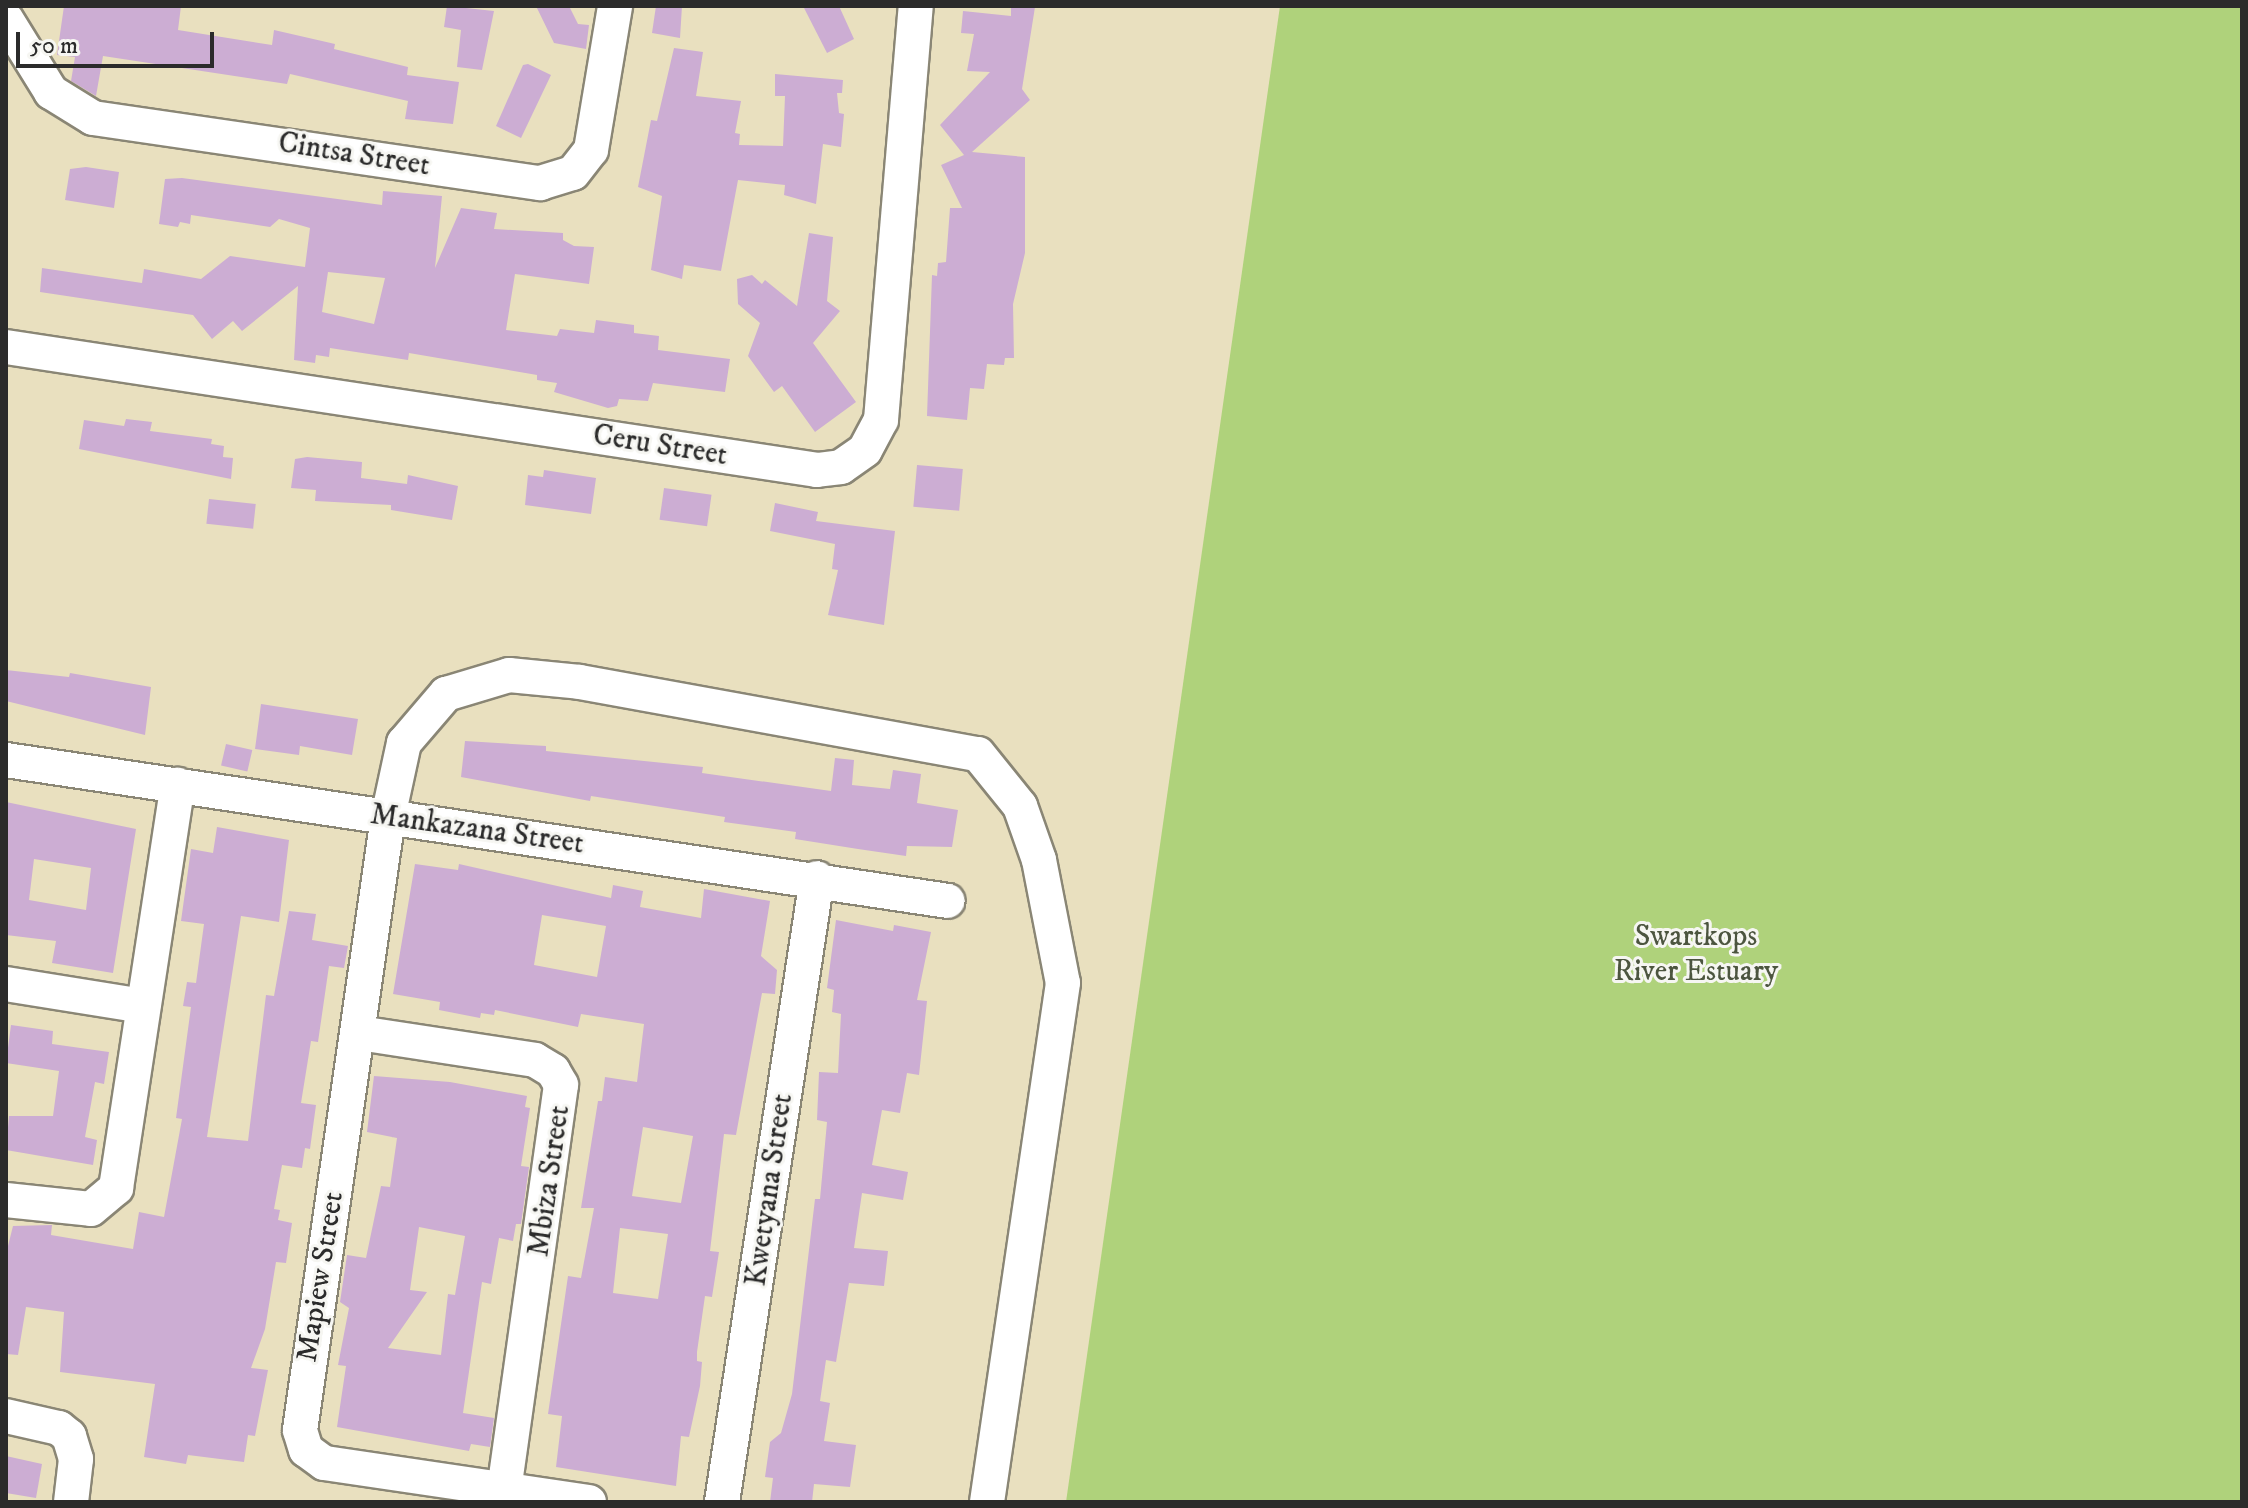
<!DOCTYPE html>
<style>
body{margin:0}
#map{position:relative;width:2248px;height:1508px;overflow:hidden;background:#e9e0bf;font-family:"IM FELL DW Pica",serif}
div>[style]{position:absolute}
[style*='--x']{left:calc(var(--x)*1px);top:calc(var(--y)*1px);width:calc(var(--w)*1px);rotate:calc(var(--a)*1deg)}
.green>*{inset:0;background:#afd27b}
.building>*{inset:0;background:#ccadd3;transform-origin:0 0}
.roads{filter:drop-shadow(2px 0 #8a8675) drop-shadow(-2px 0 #8a8675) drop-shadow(0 2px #8a8675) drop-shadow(0 -2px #8a8675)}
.minor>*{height:34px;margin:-17px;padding:0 17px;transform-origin:17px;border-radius:17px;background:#fff}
span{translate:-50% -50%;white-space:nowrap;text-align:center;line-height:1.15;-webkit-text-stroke:6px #f6f6f2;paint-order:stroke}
.street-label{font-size:30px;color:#2b2b2b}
.park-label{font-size:30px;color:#4c553f}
.frame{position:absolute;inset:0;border:8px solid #2b2b2b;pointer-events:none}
.scale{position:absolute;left:16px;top:32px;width:198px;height:36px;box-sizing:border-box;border:4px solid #2b2b2b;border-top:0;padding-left:10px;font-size:24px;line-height:28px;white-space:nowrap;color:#2b2b2b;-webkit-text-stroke:6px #f6f6f2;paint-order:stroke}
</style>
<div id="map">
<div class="green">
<div style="clip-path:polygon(1280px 6px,2242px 6px,2242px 1502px,1066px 1502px)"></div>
</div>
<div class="building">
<div style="clip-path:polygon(64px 6px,181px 6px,178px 30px,272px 45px,274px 30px,335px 44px,334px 49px,408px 67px,407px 75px,459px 82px,453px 124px,405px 119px,408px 101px,290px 74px,287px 84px,103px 56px,96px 96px,71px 81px,75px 57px,57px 55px)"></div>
<div style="clip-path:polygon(447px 6px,494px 11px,482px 70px,457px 67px,461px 30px,444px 27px)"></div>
<div style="clip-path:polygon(536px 6px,569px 6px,578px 24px,589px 25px,586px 49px,554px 43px)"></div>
<div style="clip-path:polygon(656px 6px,682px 6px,680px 38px,652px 33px)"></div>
<div style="clip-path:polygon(803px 6px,839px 6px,854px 39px,827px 53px)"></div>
<div style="clip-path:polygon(1011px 6px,1035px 7px,1022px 89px,1030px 100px,972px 152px,1025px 157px,1025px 253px,1013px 304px,1014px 358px,1005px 358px,1004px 365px,987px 364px,984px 389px,970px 388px,967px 420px,927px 416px,932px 275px,937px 276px,938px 263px,946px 262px,950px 208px,962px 208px,941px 165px,964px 155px,940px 125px,990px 72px,967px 71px,974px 34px,961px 33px,963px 11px,1011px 16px)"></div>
<div style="clip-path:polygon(674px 48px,703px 52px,696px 96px,741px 101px,735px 133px,740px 134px,739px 145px,783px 146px,785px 96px,775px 96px,775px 74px,843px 80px,842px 93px,837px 93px,839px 113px,844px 114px,841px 147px,823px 144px,816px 204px,784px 195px,785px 185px,738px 180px,721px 271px,684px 265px,682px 279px,651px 270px,662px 196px,638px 187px,651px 120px,657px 121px)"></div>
<div style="clip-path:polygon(528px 64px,551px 75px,521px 138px,496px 126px,523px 65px)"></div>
<div style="clip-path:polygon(86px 167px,119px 172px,114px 208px,65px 200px,70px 169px)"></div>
<div style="clip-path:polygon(evenodd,182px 178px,382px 205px,383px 191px,442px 196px,435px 268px,461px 208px,497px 213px,494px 229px,563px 233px,563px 240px,574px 246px,594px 247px,589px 284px,515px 274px,506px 330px,557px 336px,560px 329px,594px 333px,596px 320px,634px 325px,634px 333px,659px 336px,658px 350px,730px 359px,725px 392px,653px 383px,648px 401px,619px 399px,617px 406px,608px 408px,554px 392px,557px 383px,537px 380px,537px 375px,409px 353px,408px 360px,330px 348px,329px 357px,316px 355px,315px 363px,294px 360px,298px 286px,242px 331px,233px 321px,212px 339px,193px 315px,40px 292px,42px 268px,142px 283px,144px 269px,201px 279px,230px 256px,305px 267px,310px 228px,279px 219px,270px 227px,191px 215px,190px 224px,180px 222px,178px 227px,159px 224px,165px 179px,182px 178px,328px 272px,385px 278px,374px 324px,322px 312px,328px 272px)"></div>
<div style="clip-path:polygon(809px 233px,833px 237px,827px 301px,840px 311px,813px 343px,856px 402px,815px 432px,782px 386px,774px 392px,748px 356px,760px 323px,738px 304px,737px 279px,752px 275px,762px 284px,765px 280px,797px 306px)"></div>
<div style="clip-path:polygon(126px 419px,152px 422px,150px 431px,212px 439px,211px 444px,224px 446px,223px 457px,233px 458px,231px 479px,79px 449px,84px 420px,124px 426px)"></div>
<div style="clip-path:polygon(307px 457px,362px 462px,361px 478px,407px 484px,408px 475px,458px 486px,452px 520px,391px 510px,391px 505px,315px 501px,316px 490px,291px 488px,295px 459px)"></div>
<div style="left:917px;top:465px;width:46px;height:42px;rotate:5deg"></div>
<div style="clip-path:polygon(544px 470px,596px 478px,591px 514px,525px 505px,528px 475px,543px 477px)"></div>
<div style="left:664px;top:488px;width:48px;height:32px;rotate:8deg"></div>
<div style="left:209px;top:499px;width:47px;height:25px;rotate:6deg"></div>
<div style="clip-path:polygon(775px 503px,818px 512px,816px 521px,895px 531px,884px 625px,828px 615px,838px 570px,832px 569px,835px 544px,770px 531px)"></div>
<div style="clip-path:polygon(6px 670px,69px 677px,70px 673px,151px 687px,145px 735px,6px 701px)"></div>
<div style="clip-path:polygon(261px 704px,358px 719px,352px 755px,300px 746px,299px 755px,255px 749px)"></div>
<div style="clip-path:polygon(465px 741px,546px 746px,546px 751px,703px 767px,702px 773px,831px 791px,835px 758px,854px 760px,852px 785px,890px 789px,893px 770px,921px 774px,917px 803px,958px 810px,952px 847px,907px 846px,906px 856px,858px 849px,795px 839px,796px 832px,724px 822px,725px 817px,591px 796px,590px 801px,461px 777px)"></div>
<div style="left:226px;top:744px;width:27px;height:22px;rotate:13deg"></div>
<div style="clip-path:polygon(evenodd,6px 802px,136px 829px,113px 973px,52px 963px,56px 941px,6px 935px,6px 802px,34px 859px,91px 868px,86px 910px,29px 900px,34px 859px)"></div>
<div style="clip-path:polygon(217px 827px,289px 840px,279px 922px,241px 916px,207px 1137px,248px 1141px,266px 995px,274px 996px,289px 911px,316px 914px,312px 940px,348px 946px,344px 968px,329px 966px,318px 1042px,311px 1041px,301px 1103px,316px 1105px,310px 1149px,305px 1148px,302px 1168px,282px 1165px,274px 1209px,280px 1210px,278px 1220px,292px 1223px,286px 1263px,276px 1262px,265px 1329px,251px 1368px,268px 1370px,255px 1436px,248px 1435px,244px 1462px,188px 1455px,186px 1464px,144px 1457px,155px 1384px,60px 1372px,64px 1312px,26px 1307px,18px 1355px,6px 1354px,6px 1254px,13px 1226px,52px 1225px,51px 1235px,133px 1249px,139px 1212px,164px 1217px,182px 1119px,176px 1118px,191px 1007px,183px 1006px,187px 982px,196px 983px,204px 924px,181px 921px,191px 849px,213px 853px)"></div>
<div style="clip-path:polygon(evenodd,415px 864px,458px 870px,459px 864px,611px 898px,613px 885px,643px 891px,640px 907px,701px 918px,704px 889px,770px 901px,761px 956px,777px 970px,775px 994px,762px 993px,736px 1135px,724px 1134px,710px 1251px,719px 1252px,712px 1297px,705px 1296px,697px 1352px,697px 1361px,702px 1362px,700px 1386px,689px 1437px,681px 1436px,676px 1486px,556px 1467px,562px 1416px,548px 1414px,568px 1276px,581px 1278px,594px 1208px,581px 1208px,598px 1101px,602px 1101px,605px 1077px,637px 1082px,644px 1024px,581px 1014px,578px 1027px,495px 1010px,494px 1015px,481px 1013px,480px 1018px,439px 1010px,440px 1002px,393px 994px,415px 864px,542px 915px,606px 926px,597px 977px,534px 965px,542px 915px,415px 864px,643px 1127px,693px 1136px,681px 1203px,632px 1196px,643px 1127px,415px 864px,620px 1228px,668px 1234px,658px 1299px,613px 1293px,620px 1228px)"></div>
<div style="clip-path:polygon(836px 920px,893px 931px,894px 925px,931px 932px,917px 1000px,927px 1001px,919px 1075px,907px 1073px,900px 1113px,882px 1110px,872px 1165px,908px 1172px,903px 1200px,862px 1193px,854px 1248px,888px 1251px,884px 1286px,849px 1283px,836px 1362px,826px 1360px,820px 1401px,830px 1403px,824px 1441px,856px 1445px,850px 1487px,814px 1484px,812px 1502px,770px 1502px,773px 1478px,765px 1477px,770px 1442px,781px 1433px,792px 1394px,815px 1199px,820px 1199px,827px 1122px,817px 1120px,819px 1072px,838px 1073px,841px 1014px,832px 1012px,834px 990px,827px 988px)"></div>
<div style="clip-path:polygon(11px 1025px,53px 1031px,52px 1044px,109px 1052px,104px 1084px,95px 1082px,85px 1137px,97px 1140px,93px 1165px,6px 1150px,9px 1116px,53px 1116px,59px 1071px,6px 1063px)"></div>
<div style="clip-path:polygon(evenodd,374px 1076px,450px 1082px,527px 1096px,525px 1107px,530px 1108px,521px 1166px,529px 1167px,521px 1224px,516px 1224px,513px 1241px,499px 1238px,491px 1284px,482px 1282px,463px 1413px,494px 1418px,490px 1447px,471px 1444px,469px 1451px,337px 1427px,346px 1366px,338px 1365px,349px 1308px,340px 1302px,347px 1255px,366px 1258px,381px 1186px,390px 1187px,397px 1138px,367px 1132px,374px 1076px,419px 1227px,465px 1236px,455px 1295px,448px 1294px,441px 1355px,388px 1348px,427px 1292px,410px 1290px,419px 1227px)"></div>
<div style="clip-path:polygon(6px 1456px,42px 1464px,36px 1498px,6px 1493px)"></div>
</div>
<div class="roads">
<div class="minor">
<div style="--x:6;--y:19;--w:86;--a:58.3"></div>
<div style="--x:51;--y:92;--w:49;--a:31.8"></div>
<div style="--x:93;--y:118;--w:452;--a:8.3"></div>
<div style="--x:540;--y:183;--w:34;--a:-17"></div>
<div style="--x:573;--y:173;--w:29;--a:-52"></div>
<div style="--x:591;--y:150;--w:146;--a:-80.5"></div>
<div style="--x:6;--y:347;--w:820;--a:8.62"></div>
<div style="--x:817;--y:470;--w:24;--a:-7"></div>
<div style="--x:841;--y:467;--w:29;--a:-35"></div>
<div style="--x:865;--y:450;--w:34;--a:-62"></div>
<div style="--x:881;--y:420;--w:415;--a:-85.2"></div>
<div style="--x:6;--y:760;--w:952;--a:8.51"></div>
<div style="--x:6;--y:984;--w:139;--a:9.1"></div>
<div style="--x:359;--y:1033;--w:178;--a:8.7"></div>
<div style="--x:535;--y:1060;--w:21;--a:31"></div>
<div style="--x:553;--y:1071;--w:16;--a:60"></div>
<div style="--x:561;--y:1085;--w:408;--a:98"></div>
<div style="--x:6;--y:1200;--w:85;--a:6"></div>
<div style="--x:91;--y:1209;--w:33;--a:-40"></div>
<div style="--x:116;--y:1188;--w:408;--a:-81.3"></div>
<div style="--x:6;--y:1416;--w:54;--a:12.8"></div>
<div style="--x:59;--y:1428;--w:13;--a:39"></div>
<div style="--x:69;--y:1436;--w:24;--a:73"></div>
<div style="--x:76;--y:1459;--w:43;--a:96.6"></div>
<div style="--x:589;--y:1502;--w:268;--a:-171.6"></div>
<div style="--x:324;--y:1463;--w:22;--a:-144"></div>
<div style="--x:306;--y:1450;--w:21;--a:-107"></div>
<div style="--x:300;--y:1430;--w:619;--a:-81.83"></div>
<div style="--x:388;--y:817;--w:76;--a:-77.8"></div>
<div style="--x:404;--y:743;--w:65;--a:-49.4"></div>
<div style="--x:446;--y:694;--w:66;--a:-16.8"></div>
<div style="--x:509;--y:675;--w:71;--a:5.6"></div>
<div style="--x:580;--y:682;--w:404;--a:10.3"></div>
<div style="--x:978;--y:754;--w:67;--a:51.1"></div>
<div style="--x:1020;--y:806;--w:57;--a:70.6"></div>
<div style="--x:1039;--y:860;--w:125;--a:79"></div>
<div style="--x:1063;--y:983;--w:525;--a:98.33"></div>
<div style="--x:722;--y:1502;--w:631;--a:-81.34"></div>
</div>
</div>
<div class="street-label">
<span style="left:354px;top:155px;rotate:9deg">Cintsa Street</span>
<span style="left:660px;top:446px;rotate:9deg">Ceru Street</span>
<span style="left:477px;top:830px;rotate:8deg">Mankazana Street</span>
<span style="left:550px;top:1181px;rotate:-82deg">Mbiza Street</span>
<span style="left:770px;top:1190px;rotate:-82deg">Kwetyana Street</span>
<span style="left:321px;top:1277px;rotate:-81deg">Mapiew Street</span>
</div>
<div class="park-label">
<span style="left:1696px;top:954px">Swartkops<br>River Estuary</span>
</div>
<div class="frame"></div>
<div class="scale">50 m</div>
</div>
